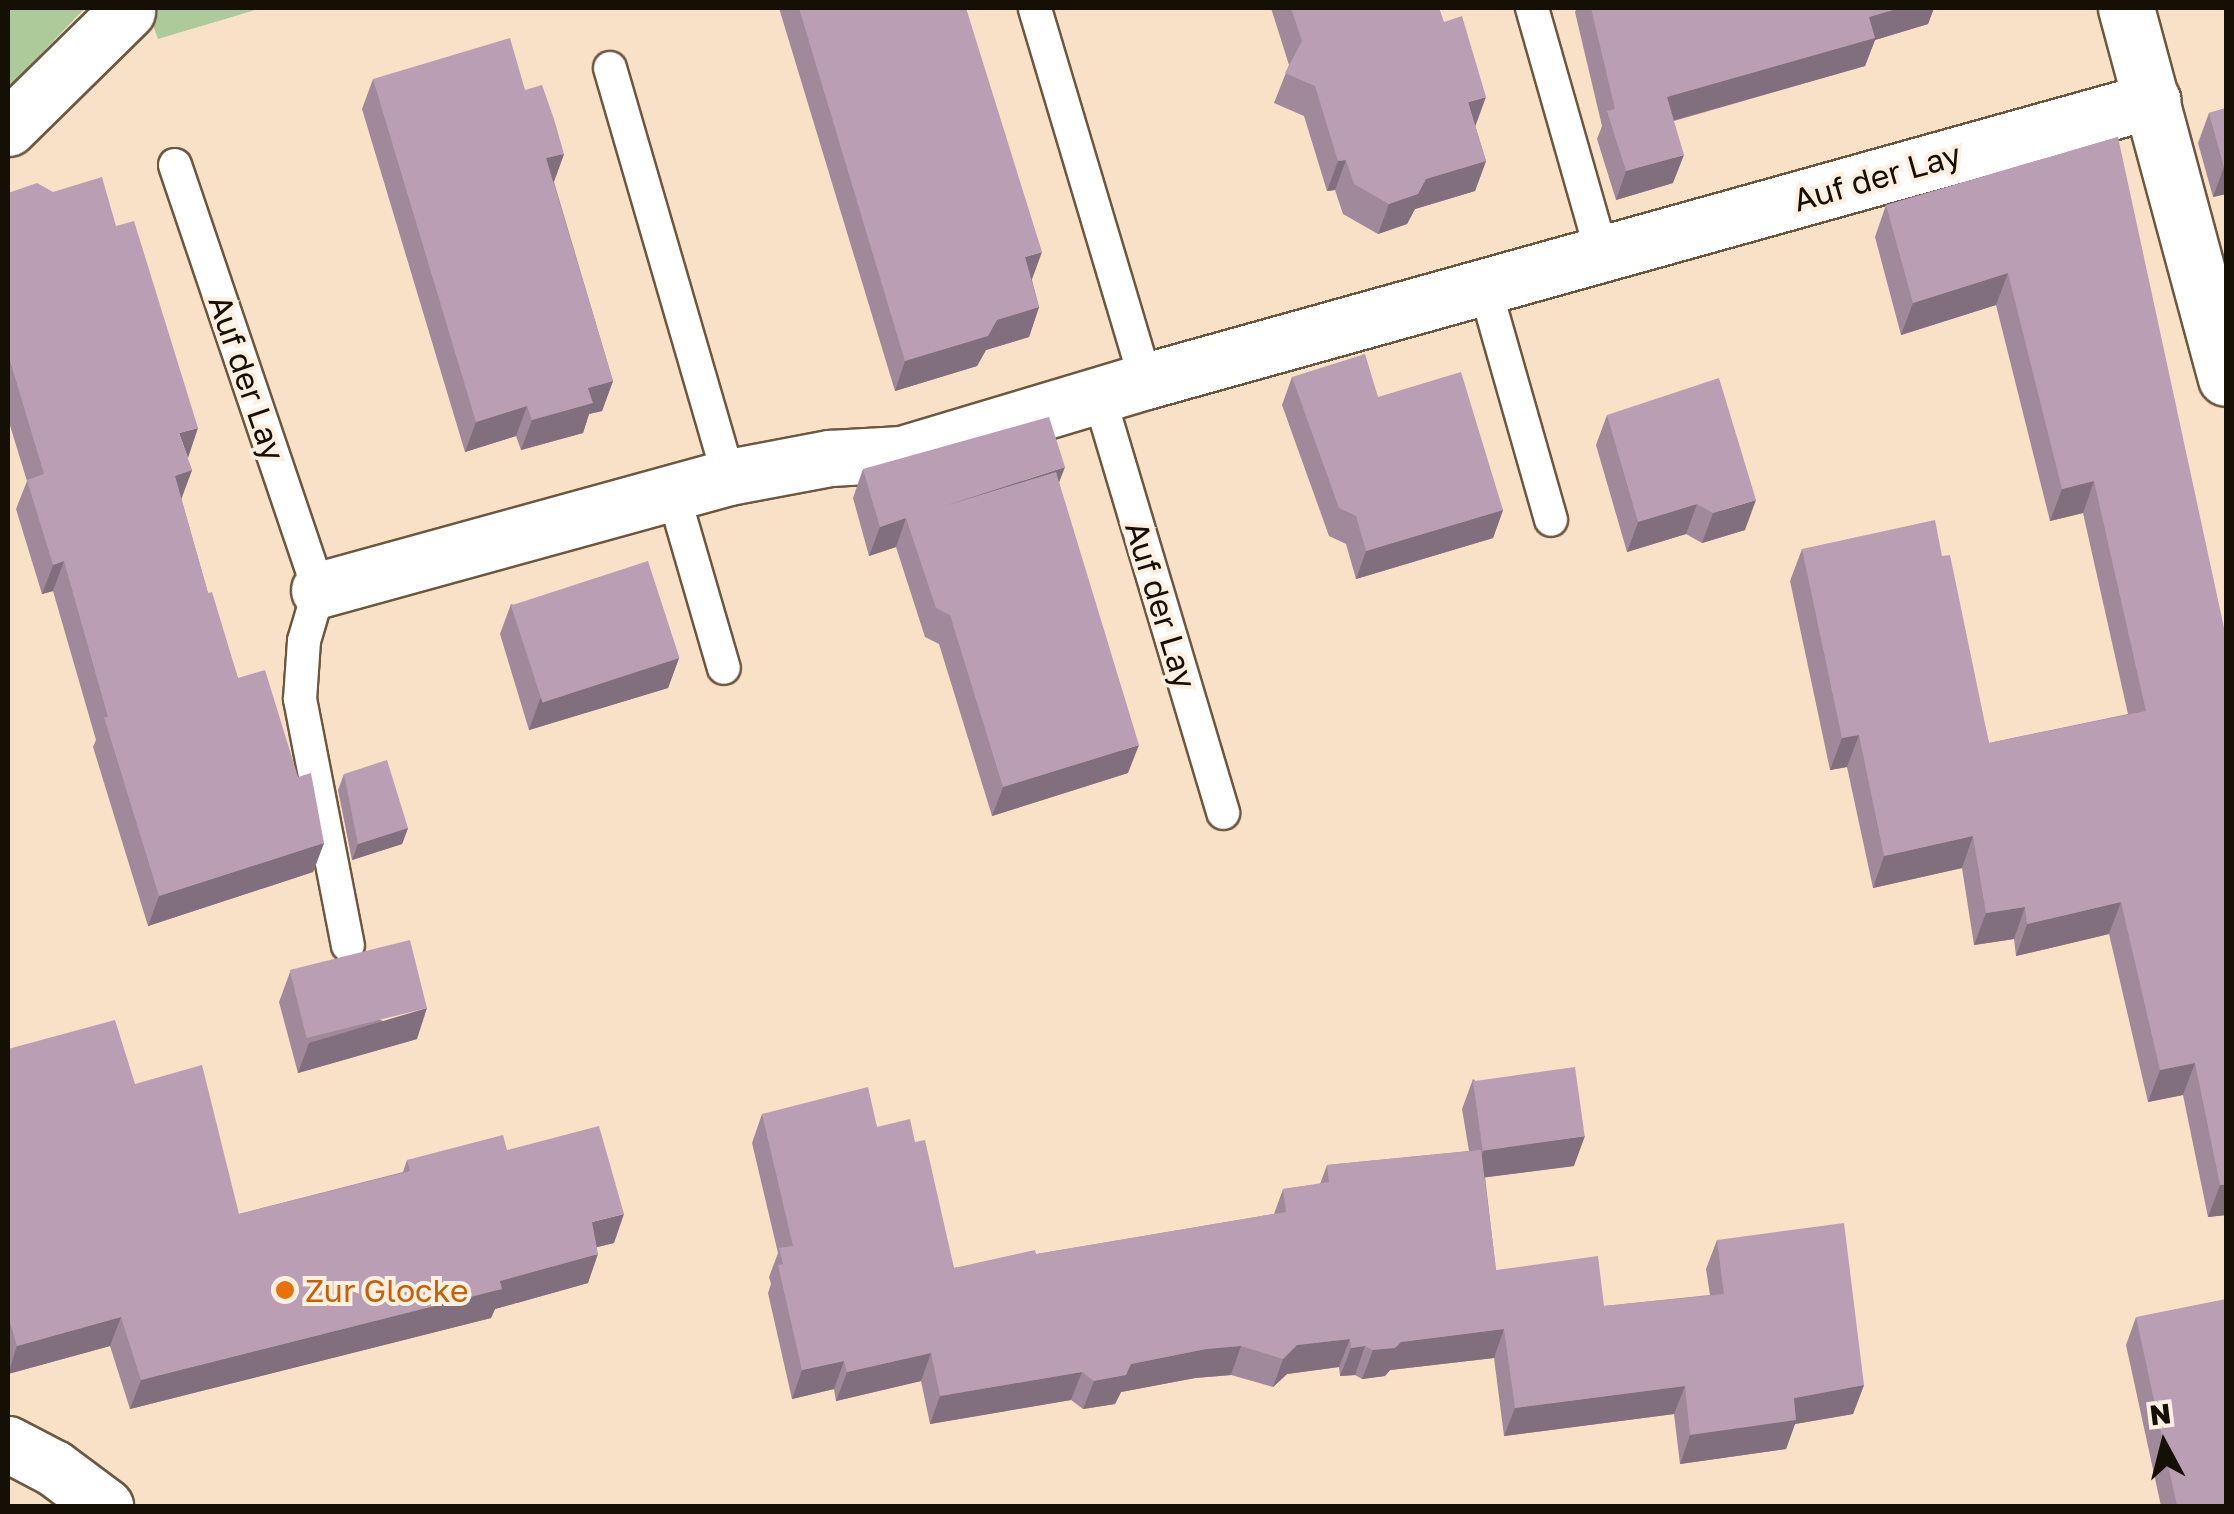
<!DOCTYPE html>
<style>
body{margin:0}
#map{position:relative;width:2234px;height:1514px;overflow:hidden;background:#f8e1c6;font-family:"Golos Text",sans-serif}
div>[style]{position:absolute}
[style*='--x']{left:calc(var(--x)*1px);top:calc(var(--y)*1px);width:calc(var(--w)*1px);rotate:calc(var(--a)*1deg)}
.green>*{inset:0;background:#acca9a}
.roads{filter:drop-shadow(2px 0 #6c5841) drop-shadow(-2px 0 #6c5841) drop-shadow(0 2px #6c5841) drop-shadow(0 -2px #6c5841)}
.lane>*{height:32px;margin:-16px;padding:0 16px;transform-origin:16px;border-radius:16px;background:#fff}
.street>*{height:55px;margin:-27.5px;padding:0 27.5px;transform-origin:27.5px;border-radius:27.5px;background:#fff}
.secondary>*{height:55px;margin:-27.5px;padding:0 27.5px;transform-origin:27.5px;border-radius:27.5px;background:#fff}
.wall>*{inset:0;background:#a0899b}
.shaded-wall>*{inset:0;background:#826f7e}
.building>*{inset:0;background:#ba9fb4;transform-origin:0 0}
.dots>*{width:28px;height:28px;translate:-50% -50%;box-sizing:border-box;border:5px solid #fef0e0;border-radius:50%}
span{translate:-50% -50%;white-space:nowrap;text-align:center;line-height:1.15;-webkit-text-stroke:8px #fef0e0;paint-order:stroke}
.street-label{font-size:32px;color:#160f06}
.food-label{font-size:32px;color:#c56008}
.left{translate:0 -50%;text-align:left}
.frame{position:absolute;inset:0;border:10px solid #160f06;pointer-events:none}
.north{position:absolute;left:2114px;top:1394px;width:100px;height:100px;-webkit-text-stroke:8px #fef0e0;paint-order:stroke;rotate:353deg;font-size:28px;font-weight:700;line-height:40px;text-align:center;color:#160f06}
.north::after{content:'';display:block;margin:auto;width:35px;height:45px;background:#160f06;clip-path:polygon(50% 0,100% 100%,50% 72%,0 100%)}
</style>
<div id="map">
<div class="green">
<div style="clip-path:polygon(8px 8px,85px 8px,8px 88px)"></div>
<div style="clip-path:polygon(147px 8px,262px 8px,158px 39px)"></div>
</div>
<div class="roads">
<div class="lane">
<div style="--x:1532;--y:8;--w:255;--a:74.1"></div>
<div style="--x:1035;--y:9;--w:388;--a:73.4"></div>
<div style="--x:610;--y:68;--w:426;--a:73.8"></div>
<div style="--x:175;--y:165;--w:449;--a:71.3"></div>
<div style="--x:319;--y:590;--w:53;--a:106.4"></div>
<div style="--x:304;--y:641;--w:58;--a:93.9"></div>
<div style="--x:300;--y:699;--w:251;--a:79"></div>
<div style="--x:1485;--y:288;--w:241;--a:74.1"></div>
<div style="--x:1099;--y:396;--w:435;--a:73.4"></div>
<div style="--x:673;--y:493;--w:182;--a:73.8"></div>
</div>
<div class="street">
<div style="--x:2126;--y:8;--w:383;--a:74.9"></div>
<div style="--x:8;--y:128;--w:167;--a:-44.5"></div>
<div style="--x:319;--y:590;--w:425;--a:-15.4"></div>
<div style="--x:729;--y:477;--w:103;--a:-10.7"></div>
<div style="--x:830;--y:458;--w:72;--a:-3.2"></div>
<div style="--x:902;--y:454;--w:255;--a:-16.7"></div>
<div style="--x:1146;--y:381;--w:1045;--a:-15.59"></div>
</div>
<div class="secondary">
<div style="--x:8;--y:1444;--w:52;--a:27.6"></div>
<div style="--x:54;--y:1468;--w:64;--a:36.7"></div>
</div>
</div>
<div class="wall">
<div style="clip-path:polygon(779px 8px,966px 8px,1032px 280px,1039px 307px,1029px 337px,986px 350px,977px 366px,895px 391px)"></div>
<div style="clip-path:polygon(1271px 8px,1439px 8px,1486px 161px,1475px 191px,1415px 209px,1407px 224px,1378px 234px,1343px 214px,1335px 190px,1327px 191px,1304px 116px,1274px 103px,1289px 65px)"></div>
<div style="clip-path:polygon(1577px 8px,1934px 8px,1928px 24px,1875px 40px,1865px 66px,1674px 121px,1673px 183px,1616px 200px,1597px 139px,1602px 126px,1575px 12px)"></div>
<div style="clip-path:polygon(373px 79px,564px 154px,554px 182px,613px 381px,602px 411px,589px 414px,583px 433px,521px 450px,516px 436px,465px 452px,362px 109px)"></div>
<div style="clip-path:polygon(2226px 108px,2226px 194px,2213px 197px,2198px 143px,2209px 113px)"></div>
<div style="clip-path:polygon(2118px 137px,2226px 1215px,2208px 1217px,2183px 1095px,2148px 1102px,2109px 934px,2016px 956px,2014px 939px,1974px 945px,1962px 868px,1873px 888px,1847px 767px,1830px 770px,1790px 581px,1802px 549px,1942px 556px,1989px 743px,2128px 714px,2083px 513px,2050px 521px,1996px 305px,1901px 335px,1875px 237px,1886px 205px)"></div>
<div style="clip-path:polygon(8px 193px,187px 458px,192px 470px,181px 498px,208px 593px,238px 678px,298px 777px,324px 843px,313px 872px,148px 926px,93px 747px,96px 740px,53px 591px,42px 594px,16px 509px,27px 481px,8px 419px)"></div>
<div style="clip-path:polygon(1292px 377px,1378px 397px,1503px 510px,1493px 538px,1356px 579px,1346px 544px,1329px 536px,1282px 405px)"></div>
<div style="clip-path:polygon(1607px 415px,1745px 530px,1702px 543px,1686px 534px,1627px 552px,1596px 445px)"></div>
<div style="clip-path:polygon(863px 469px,1059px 483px,1128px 773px,992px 816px,939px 644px,925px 637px,896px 547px,869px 556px,853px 498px)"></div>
<div style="clip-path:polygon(511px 604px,679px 658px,668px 688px,529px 730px,500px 634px)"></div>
<div style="clip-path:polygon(344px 774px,408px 828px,402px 844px,352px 860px,338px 790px)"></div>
<div style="clip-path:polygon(290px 972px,417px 1039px,298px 1073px,279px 1002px)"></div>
<div style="clip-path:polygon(8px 1049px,135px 1084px,239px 1214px,403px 1172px,407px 1160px,507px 1150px,614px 1243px,597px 1247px,588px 1283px,495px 1309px,491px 1318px,130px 1409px,110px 1346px,8px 1374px)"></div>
<div style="clip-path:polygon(1473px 1079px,1574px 1166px,1485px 1177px,1496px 1270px,1604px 1306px,1710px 1295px,1706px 1269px,1717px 1240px,1864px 1385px,1853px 1414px,1795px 1424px,1786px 1449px,1680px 1464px,1674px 1414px,1504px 1436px,1494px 1358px,1390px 1370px,1385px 1376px,1362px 1379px,1355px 1375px,1340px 1376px,1339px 1367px,1287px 1374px,1273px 1387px,1231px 1375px,1195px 1378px,1121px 1392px,1115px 1404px,1083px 1409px,1071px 1400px,930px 1424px,921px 1381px,836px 1401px,834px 1389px,792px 1399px,768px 1293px,771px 1284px,769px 1277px,778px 1253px,752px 1143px,762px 1114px,877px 1127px,915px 1142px,954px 1268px,1274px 1214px,1283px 1189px,1320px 1184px,1327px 1165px,1469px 1151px,1462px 1109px)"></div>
<div style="clip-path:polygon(2136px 1317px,2226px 1506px,2161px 1506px,2126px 1345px)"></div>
</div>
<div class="shaded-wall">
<div style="clip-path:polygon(1900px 8px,1934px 8px,1928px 24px,1875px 40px,1865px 66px,1657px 125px,1667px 97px,1869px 17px)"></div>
<div style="clip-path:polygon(1486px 97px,1475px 127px,1468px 102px)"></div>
<div style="clip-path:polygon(564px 154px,553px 184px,546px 158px)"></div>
<div style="clip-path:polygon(1684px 155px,1673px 183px,1616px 200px,1626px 171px)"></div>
<div style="clip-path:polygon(1346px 160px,1335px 190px,1327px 191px,1338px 161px)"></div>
<div style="clip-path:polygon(1486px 161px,1475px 191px,1415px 209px,1407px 224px,1378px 234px,1389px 204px,1426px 179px)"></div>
<div style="clip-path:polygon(2224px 167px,2226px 167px,2226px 194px,2213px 197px)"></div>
<div style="clip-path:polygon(1042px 252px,1031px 282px,1025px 257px)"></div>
<div style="clip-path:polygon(2008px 273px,1996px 305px,1901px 335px,1913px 303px)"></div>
<div style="clip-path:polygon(1039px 307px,1029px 337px,986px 350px,977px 366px,895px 391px,905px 361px,997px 320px)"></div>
<div style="clip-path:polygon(613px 381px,602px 411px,589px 414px,583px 433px,521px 450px,532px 420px,588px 388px)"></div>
<div style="clip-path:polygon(527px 406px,516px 436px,465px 452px,476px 422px)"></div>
<div style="clip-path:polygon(198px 428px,188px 458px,179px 433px)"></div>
<div style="clip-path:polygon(1065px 467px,1054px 496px,941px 507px)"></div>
<div style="clip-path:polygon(192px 470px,181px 500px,175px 476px)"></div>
<div style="clip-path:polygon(2094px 481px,2083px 513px,2050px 521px,2062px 489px)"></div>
<div style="clip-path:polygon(1756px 500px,1745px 530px,1702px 543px,1713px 513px)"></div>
<div style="clip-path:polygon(1697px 504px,1686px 534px,1627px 552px,1638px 522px)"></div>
<div style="clip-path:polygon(1503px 510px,1493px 538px,1356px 579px,1366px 551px)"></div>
<div style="clip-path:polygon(906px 518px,896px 547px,869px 556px,880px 527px)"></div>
<div style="clip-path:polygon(64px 561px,53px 591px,42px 594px,53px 565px)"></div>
<div style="clip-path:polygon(679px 658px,668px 688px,529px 730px,540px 699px)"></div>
<div style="clip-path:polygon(1859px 735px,1847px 767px,1830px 770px,1842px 738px)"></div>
<div style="clip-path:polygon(1139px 745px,1128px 773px,992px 816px,1003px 787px)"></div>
<div style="clip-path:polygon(408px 828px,402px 844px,352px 860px,358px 844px)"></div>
<div style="clip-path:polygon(1973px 836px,1962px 868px,1873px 888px,1884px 856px)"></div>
<div style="clip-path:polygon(324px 843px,313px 872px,148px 926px,159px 896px)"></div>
<div style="clip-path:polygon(2121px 902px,2109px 934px,2016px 956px,2027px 924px)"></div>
<div style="clip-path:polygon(2025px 907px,2014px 939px,1974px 945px,1986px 913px)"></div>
<div style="clip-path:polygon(427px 1008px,417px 1039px,298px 1073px,309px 1043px)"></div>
<div style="clip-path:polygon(2195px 1063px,2183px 1095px,2148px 1102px,2160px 1070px)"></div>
<div style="clip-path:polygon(1585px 1136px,1574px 1166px,1473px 1179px,1484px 1149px)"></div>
<div style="clip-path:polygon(2226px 1184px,2226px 1215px,2208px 1217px,2220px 1185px)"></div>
<div style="clip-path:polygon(624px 1214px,614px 1243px,581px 1251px,592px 1222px)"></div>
<div style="clip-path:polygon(598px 1254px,588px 1283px,495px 1309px,491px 1318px,130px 1409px,141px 1380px)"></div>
<div style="clip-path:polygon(121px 1317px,110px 1346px,8px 1374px,17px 1346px)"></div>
<div style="clip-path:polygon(1504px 1329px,1494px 1358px,1390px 1370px,1385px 1376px,1362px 1379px,1373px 1350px,1401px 1342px)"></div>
<div style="clip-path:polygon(1350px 1339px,1339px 1367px,1287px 1374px,1273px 1387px,1283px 1359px,1297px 1345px)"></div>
<div style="clip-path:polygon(1241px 1346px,1231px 1375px,1195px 1378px,1121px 1392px,1115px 1404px,1083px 1409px,1094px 1381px,1131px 1364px,1206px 1349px)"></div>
<div style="clip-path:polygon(1365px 1346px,1355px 1375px,1340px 1376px,1351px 1348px)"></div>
<div style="clip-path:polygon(931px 1353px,921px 1381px,836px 1401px,847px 1372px)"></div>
<div style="clip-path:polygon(844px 1361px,834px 1389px,792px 1399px,802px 1370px)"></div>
<div style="clip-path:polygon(1082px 1372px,1071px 1400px,930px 1424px,940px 1396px)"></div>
<div style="clip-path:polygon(1864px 1385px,1853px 1414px,1795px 1424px,1786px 1449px,1680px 1464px,1690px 1435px,1794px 1398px)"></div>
<div style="clip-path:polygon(1685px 1386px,1674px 1414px,1504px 1436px,1515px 1408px)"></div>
</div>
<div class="building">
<div style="clip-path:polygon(799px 8px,966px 8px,1042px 252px,1025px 257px,1039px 307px,997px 320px,988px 336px,905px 361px)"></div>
<div style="clip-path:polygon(1291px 8px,1439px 8px,1444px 22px,1462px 16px,1486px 97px,1468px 102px,1486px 161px,1426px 179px,1418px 194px,1389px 204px,1354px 184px,1346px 160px,1338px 161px,1315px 86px,1285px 73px,1302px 41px)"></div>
<div style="clip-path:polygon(1591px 8px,1900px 8px,1869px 17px,1875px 38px,1667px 97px,1684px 155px,1626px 171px,1607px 111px,1615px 109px)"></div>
<div style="clip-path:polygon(510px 38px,525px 90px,542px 85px,554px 119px,564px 154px,546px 158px,613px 381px,588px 388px,593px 403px,532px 420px,527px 406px,476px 422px,373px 79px)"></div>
<div style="clip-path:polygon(2226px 108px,2226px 167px,2224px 167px,2209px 113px)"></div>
<div style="clip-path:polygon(2118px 137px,2226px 637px,2226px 1184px,2220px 1185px,2195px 1063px,2160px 1070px,2121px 902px,2027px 924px,2025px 907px,1986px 913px,1973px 836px,1884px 856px,1859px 735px,1842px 738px,1802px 549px,1935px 520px,1942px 556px,1950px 555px,1989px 743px,2146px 711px,2094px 481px,2062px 489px,2008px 273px,1913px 303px,1886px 205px)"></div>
<div style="clip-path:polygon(102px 177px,116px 226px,134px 221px,198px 428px,179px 433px,192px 470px,175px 476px,208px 593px,212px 592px,238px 678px,265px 670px,298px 777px,311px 773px,324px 843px,159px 896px,104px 717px,108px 717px,64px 561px,53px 565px,27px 480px,44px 474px,8px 354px,8px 193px,37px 183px,53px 192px)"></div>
<div style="clip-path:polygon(1365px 354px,1378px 397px,1461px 372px,1503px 510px,1366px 551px,1356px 516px,1339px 508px,1292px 377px)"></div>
<div style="clip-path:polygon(1719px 378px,1756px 500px,1713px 513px,1697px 504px,1638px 522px,1607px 415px)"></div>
<div style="clip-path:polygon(1049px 417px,1065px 467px,941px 507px,1056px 472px,1139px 745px,1003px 787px,950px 615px,936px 608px,906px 518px,880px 527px,863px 469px)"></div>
<div style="left:648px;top:561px;width:102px;height:144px;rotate:72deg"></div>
<div style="clip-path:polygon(387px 760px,408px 828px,358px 844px,344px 774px)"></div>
<div style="left:410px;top:940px;width:70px;height:124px;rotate:76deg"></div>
<div style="clip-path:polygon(115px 1020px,135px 1084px,202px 1065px,239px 1214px,410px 1171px,407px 1160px,503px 1135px,507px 1150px,599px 1126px,624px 1214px,592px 1222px,598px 1254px,500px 1281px,502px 1289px,141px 1380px,121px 1317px,17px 1346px,8px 1316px,8px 1049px)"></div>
<div style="left:1575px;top:1067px;width:70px;height:103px;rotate:82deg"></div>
<div style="clip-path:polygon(868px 1087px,877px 1127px,910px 1119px,915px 1142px,925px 1140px,954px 1268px,1035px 1250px,1036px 1254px,1286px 1212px,1283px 1189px,1329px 1182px,1327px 1165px,1481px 1150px,1496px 1270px,1598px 1256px,1604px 1306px,1724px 1294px,1717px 1240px,1844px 1223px,1864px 1385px,1794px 1398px,1796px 1420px,1690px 1435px,1685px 1386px,1515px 1408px,1504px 1329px,1401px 1342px,1395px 1348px,1373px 1350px,1365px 1346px,1351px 1348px,1350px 1339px,1297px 1345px,1283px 1359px,1241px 1346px,1206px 1349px,1131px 1364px,1126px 1375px,1094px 1381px,1082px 1372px,940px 1396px,931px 1353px,847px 1372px,844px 1361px,802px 1370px,778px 1265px,783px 1264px,779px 1248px,793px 1246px,762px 1114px)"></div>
<div style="clip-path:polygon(2226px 1299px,2226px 1506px,2177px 1506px,2136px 1317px)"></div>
</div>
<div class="dots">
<div style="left:285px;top:1290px;background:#e8710a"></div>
</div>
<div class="street-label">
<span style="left:1877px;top:177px;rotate:-16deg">Auf der Lay</span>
<span style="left:247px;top:378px;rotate:71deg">Auf der Lay</span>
<span style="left:1161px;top:605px;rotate:73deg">Auf der Lay</span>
</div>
<div class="food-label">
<span class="left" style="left:305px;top:1290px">Zur Glocke</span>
</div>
<div class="frame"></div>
<div class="north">N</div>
</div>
